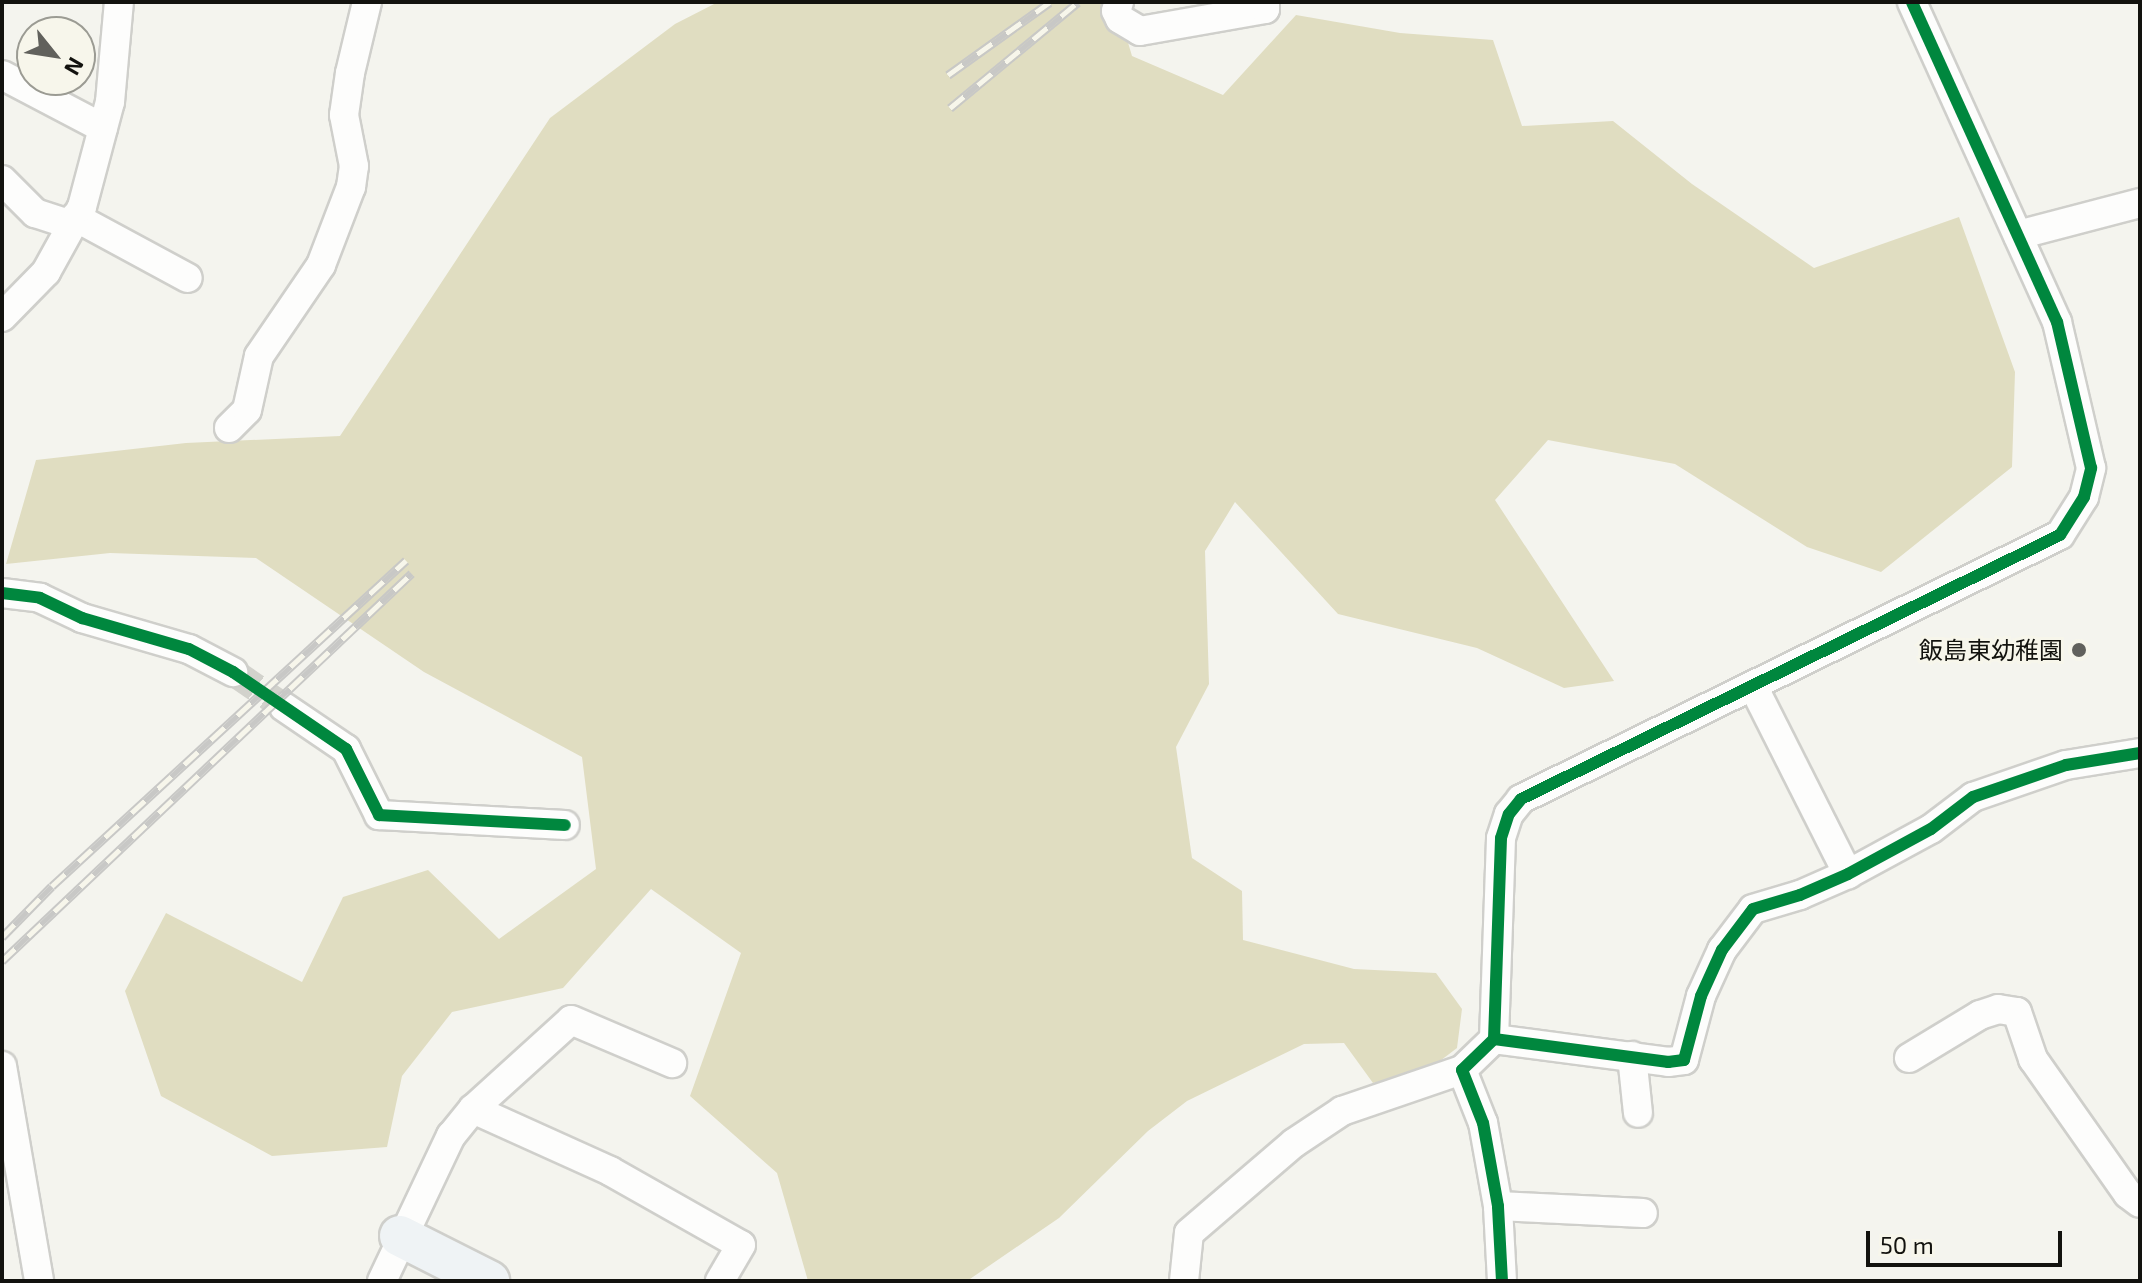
<!DOCTYPE html>
<meta charset="utf-8">
<style>
body{margin:0}
#map{position:relative;width:2142px;height:1283px;overflow:hidden;background:#f4f4ee;font-family:"Exo 2","Noto Sans JP",sans-serif}
div>[style]{position:absolute}
[style*='--x']{left:calc(var(--x)*1px);top:calc(var(--y)*1px);width:calc(var(--w)*1px);rotate:calc(var(--a)*1deg)}
.green>*{inset:0;background:#e0ddc1}
.street-tunnel>*{height:28px;margin-top:-14px;transform-origin:0;background:repeating-linear-gradient(90deg,#d2d2cc 0 28px,transparent 0 42px)}
.roads{filter:drop-shadow(2px 0 #cfcfcb) drop-shadow(-2px 0 #cfcfcb) drop-shadow(0 2px #cfcfcb) drop-shadow(0 -2px #cfcfcb)}
.street>*{height:28px;margin:-14px;padding:0 14px;transform-origin:14px;border-radius:14px;background:#fdfdfc}
.secondary>*{height:40px;margin:-20px;padding:0 20px;transform-origin:20px;border-radius:20px;background:#eff3f5}
.rail>*{height:9px;margin-top:-4.5px;transform-origin:0;background:repeating-linear-gradient(90deg,#f7f6eb 0 18px,#c8c8c6 0 36px);box-sizing:border-box;border-block:2px solid #c8c8c6}
.cycleway>*{height:12px;margin:-6px;padding:0 6px;transform-origin:6px;border-radius:6px;background:#00873e}
.dots>*{width:22px;height:22px;translate:-50% -50%;box-sizing:border-box;border:4px solid #f7f6eb;border-radius:50%}
span{translate:-50% -50%;white-space:nowrap;text-align:center;line-height:1.15;-webkit-text-stroke:6px #f7f6eb;paint-order:stroke}
.poi-label{font-size:24px;color:#12120e}
.right{translate:-100% -50%;text-align:right}
.frame{position:absolute;inset:0;border:4px solid #12120e;pointer-events:none}
.north{position:absolute;left:16px;top:16px;width:80px;height:80px;box-sizing:border-box;background:#f7f6eb;border:2px solid #9b9b93;border-radius:50%;rotate:120deg;font-size:22px;font-weight:700;line-height:32px;text-align:center;color:#12120e}
.north::after{content:'';display:block;margin:auto;width:28px;height:36px;background:#61615c;clip-path:polygon(50% 0,100% 100%,50% 72%,0 100%)}
.scale{position:absolute;left:1866px;top:1231px;width:196px;height:36px;box-sizing:border-box;border:4px solid #12120e;border-top:0;padding-left:10px;font-size:24px;line-height:28px;white-space:nowrap;color:#12120e;-webkit-text-stroke:6px #f7f6eb;paint-order:stroke}
</style>
<div id="map">
<div class="green">
<div style="clip-path:polygon(718px 2px,1116px 2px,1132px 56px,1223px 95px,1296px 15px,1400px 33px,1493px 40px,1522px 126px,1613px 121px,1692px 184px,1814px 268px,1959px 217px,2015px 372px,2012px 467px,1881px 572px,1807px 547px,1675px 464px,1548px 440px,1495px 500px,1614px 681px,1564px 688px,1477px 648px,1338px 614px,1235px 502px,1205px 551px,1209px 684px,1176px 747px,1192px 858px,1242px 891px,1243px 940px,1354px 969px,1436px 973px,1462px 1009px,1457px 1048px,1432px 1067px,1373px 1083px,1344px 1043px,1304px 1044px,1187px 1101px,1148px 1131px,1059px 1218px,967px 1281px,808px 1281px,777px 1173px,690px 1096px,741px 953px,651px 889px,563px 988px,452px 1012px,402px 1076px,387px 1147px,272px 1156px,161px 1096px,125px 991px,166px 913px,302px 982px,343px 897px,428px 870px,499px 939px,596px 869px,582px 757px,424px 672px,256px 558px,110px 553px,6px 564px,36px 460px,186px 443px,340px 436px,550px 118px,675px 24px)"></div>
</div>
<div class="street-tunnel">
<div style="--x:233;--y:672;--w:62;--a:34.5"></div>
</div>
<div class="roads">
<div class="street">
<div style="--x:1119;--y:2;--w:9;--a:108"></div>
<div style="--x:1116;--y:11;--w:9;--a:63"></div>
<div style="--x:1120;--y:19;--w:23;--a:31"></div>
<div style="--x:1140;--y:31;--w:127;--a:-10"></div>
<div style="--x:1265;--y:9;--w:7;--a:-90"></div>
<div style="--x:2;--y:75;--w:114;--a:27.7"></div>
<div style="--x:2;--y:180;--w:47;--a:45"></div>
<div style="--x:35;--y:213;--w:38;--a:18"></div>
<div style="--x:75;--y:217;--w:128;--a:28.4"></div>
<div style="--x:2018;--y:235;--w:126;--a:-14.7"></div>
<div style="--x:2;--y:317;--w:63;--a:-45.6"></div>
<div style="--x:46;--y:272;--w:74;--a:-61"></div>
<div style="--x:82;--y:207;--w:109;--a:-75.1"></div>
<div style="--x:110;--y:102;--w:100;--a:-84.9"></div>
<div style="--x:229;--y:428;--w:25;--a:-45"></div>
<div style="--x:247;--y:410;--w:55;--a:-77.5"></div>
<div style="--x:259;--y:356;--w:110;--a:-55.7"></div>
<div style="--x:321;--y:265;--w:84;--a:-69"></div>
<div style="--x:351;--y:187;--w:21;--a:-82"></div>
<div style="--x:354;--y:166;--w:52;--a:-101.1"></div>
<div style="--x:344;--y:115;--w:42;--a:-81.9"></div>
<div style="--x:350;--y:73;--w:73;--a:-76.5"></div>
<div style="--x:2;--y:593;--w:38;--a:7"></div>
<div style="--x:40;--y:598;--w:47;--a:25.5"></div>
<div style="--x:82;--y:618;--w:111;--a:16.2"></div>
<div style="--x:189;--y:649;--w:50;--a:27.6"></div>
<div style="--x:1753;--y:686;--w:211;--a:63.2"></div>
<div style="--x:284;--y:707;--w:75;--a:34.1"></div>
<div style="--x:346;--y:749;--w:74;--a:63.4"></div>
<div style="--x:379;--y:815;--w:186;--a:3.1"></div>
<div style="--x:1494;--y:1039;--w:176;--a:7.5"></div>
<div style="--x:1668;--y:1062;--w:16;--a:-7"></div>
<div style="--x:1684;--y:1060;--w:66;--a:-75.1"></div>
<div style="--x:1701;--y:996;--w:51;--a:-65.5"></div>
<div style="--x:1722;--y:950;--w:51;--a:-52.9"></div>
<div style="--x:1753;--y:909;--w:49;--a:-16.6"></div>
<div style="--x:1800;--y:895;--w:52;--a:-23.6"></div>
<div style="--x:1848;--y:874;--w:94;--a:-28.5"></div>
<div style="--x:1931;--y:829;--w:53;--a:-37.3"></div>
<div style="--x:1973;--y:797;--w:98;--a:-19"></div>
<div style="--x:2066;--y:765;--w:75;--a:-9.2"></div>
<div style="--x:1632;--y:1056;--w:57;--a:84"></div>
<div style="--x:1909;--y:1058;--w:83;--a:-31.2"></div>
<div style="--x:1980;--y:1015;--w:19;--a:-18"></div>
<div style="--x:1998;--y:1009;--w:19;--a:9"></div>
<div style="--x:2017;--y:1012;--w:50;--a:71.2"></div>
<div style="--x:2033;--y:1059;--w:165;--a:54.9"></div>
<div style="--x:2128;--y:1194;--w:15;--a:37"></div>
<div style="--x:2;--y:1066;--w:218;--a:80.2"></div>
<div style="--x:473;--y:1109;--w:150;--a:24.3"></div>
<div style="--x:610;--y:1171;--w:150;--a:29.5"></div>
<div style="--x:741;--y:1245;--w:42;--a:120.3"></div>
<div style="--x:1498;--y:1206;--w:145;--a:2.8"></div>
<div style="--x:382;--y:1281;--w:161;--a:-64.6"></div>
<div style="--x:451;--y:1136;--w:35;--a:-51"></div>
<div style="--x:473;--y:1109;--w:132;--a:-42.2"></div>
<div style="--x:571;--y:1020;--w:110;--a:23.1"></div>
<div style="--x:1184;--y:1281;--w:48;--a:-84.1"></div>
<div style="--x:1189;--y:1233;--w:138;--a:-40.6"></div>
<div style="--x:1294;--y:1143;--w:58;--a:-33.7"></div>
<div style="--x:1342;--y:1111;--w:127;--a:-18.9"></div>
<div style="--x:1502;--y:1281;--w:75;--a:-93.1"></div>
<div style="--x:1498;--y:1206;--w:84;--a:-100.2"></div>
<div style="--x:1483;--y:1123;--w:57;--a:-111.6"></div>
<div style="--x:1462;--y:1070;--w:45;--a:-44.1"></div>
<div style="--x:1494;--y:1039;--w:201;--a:-88"></div>
<div style="--x:1501;--y:838;--w:25;--a:-72"></div>
<div style="--x:1509;--y:814;--w:19;--a:-51"></div>
<div style="--x:1521;--y:799;--w:600;--a:-26.1"></div>
<div style="--x:2060;--y:535;--w:45;--a:-57.7"></div>
<div style="--x:2084;--y:497;--w:30;--a:-76"></div>
<div style="--x:2091;--y:468;--w:150;--a:-103.1"></div>
<div style="--x:2057;--y:322;--w:351;--a:-114.4"></div>
</div>
<div class="secondary">
<div style="--x:400;--y:1236;--w:100;--a:26.8"></div>
</div>
</div>
<div class="rail">
<div style="--x:948;--y:75;--w:125;--a:-35.6"></div>
<div style="--x:950;--y:108;--w:166;--a:-39.6"></div>
<div style="--x:2;--y:937;--w:71;--a:-45.6"></div>
<div style="--x:52;--y:886;--w:481;--a:-42.6"></div>
<div style="--x:2;--y:961;--w:564;--a:-43.42"></div>
</div>
<div class="cycleway">
<div style="--x:2;--y:593;--w:38;--a:7"></div>
<div style="--x:40;--y:598;--w:47;--a:25.5"></div>
<div style="--x:82;--y:618;--w:111;--a:16.2"></div>
<div style="--x:189;--y:649;--w:50;--a:27.6"></div>
<div style="--x:233;--y:672;--w:137;--a:34.3"></div>
<div style="--x:346;--y:749;--w:74;--a:63.4"></div>
<div style="--x:379;--y:815;--w:186;--a:3.1"></div>
<div style="--x:1494;--y:1039;--w:176;--a:7.5"></div>
<div style="--x:1668;--y:1062;--w:16;--a:-7"></div>
<div style="--x:1684;--y:1060;--w:66;--a:-75.1"></div>
<div style="--x:1701;--y:996;--w:51;--a:-65.5"></div>
<div style="--x:1722;--y:950;--w:51;--a:-52.9"></div>
<div style="--x:1753;--y:909;--w:49;--a:-16.6"></div>
<div style="--x:1800;--y:895;--w:52;--a:-23.6"></div>
<div style="--x:1848;--y:874;--w:94;--a:-28.5"></div>
<div style="--x:1931;--y:829;--w:53;--a:-37.3"></div>
<div style="--x:1973;--y:797;--w:98;--a:-19"></div>
<div style="--x:2066;--y:765;--w:75;--a:-9.2"></div>
<div style="--x:1502;--y:1281;--w:75;--a:-93.1"></div>
<div style="--x:1498;--y:1206;--w:84;--a:-100.2"></div>
<div style="--x:1483;--y:1123;--w:57;--a:-111.6"></div>
<div style="--x:1462;--y:1070;--w:45;--a:-44.1"></div>
<div style="--x:1494;--y:1039;--w:201;--a:-88"></div>
<div style="--x:1501;--y:838;--w:25;--a:-72"></div>
<div style="--x:1509;--y:814;--w:19;--a:-51"></div>
<div style="--x:1521;--y:799;--w:600;--a:-26.1"></div>
<div style="--x:2060;--y:535;--w:45;--a:-57.7"></div>
<div style="--x:2084;--y:497;--w:30;--a:-76"></div>
<div style="--x:2091;--y:468;--w:150;--a:-103.1"></div>
<div style="--x:2057;--y:322;--w:351;--a:-114.4"></div>
</div>
<div class="dots">
<div style="left:2079px;top:650px;background:#61615c"></div>
</div>
<div class="poi-label">
<span class="right" style="left:2063px;top:650px">飯島東幼稚園</span>
</div>
<div class="frame"></div>
<div class="north">N</div>
<div class="scale">50 m</div>
</div>
